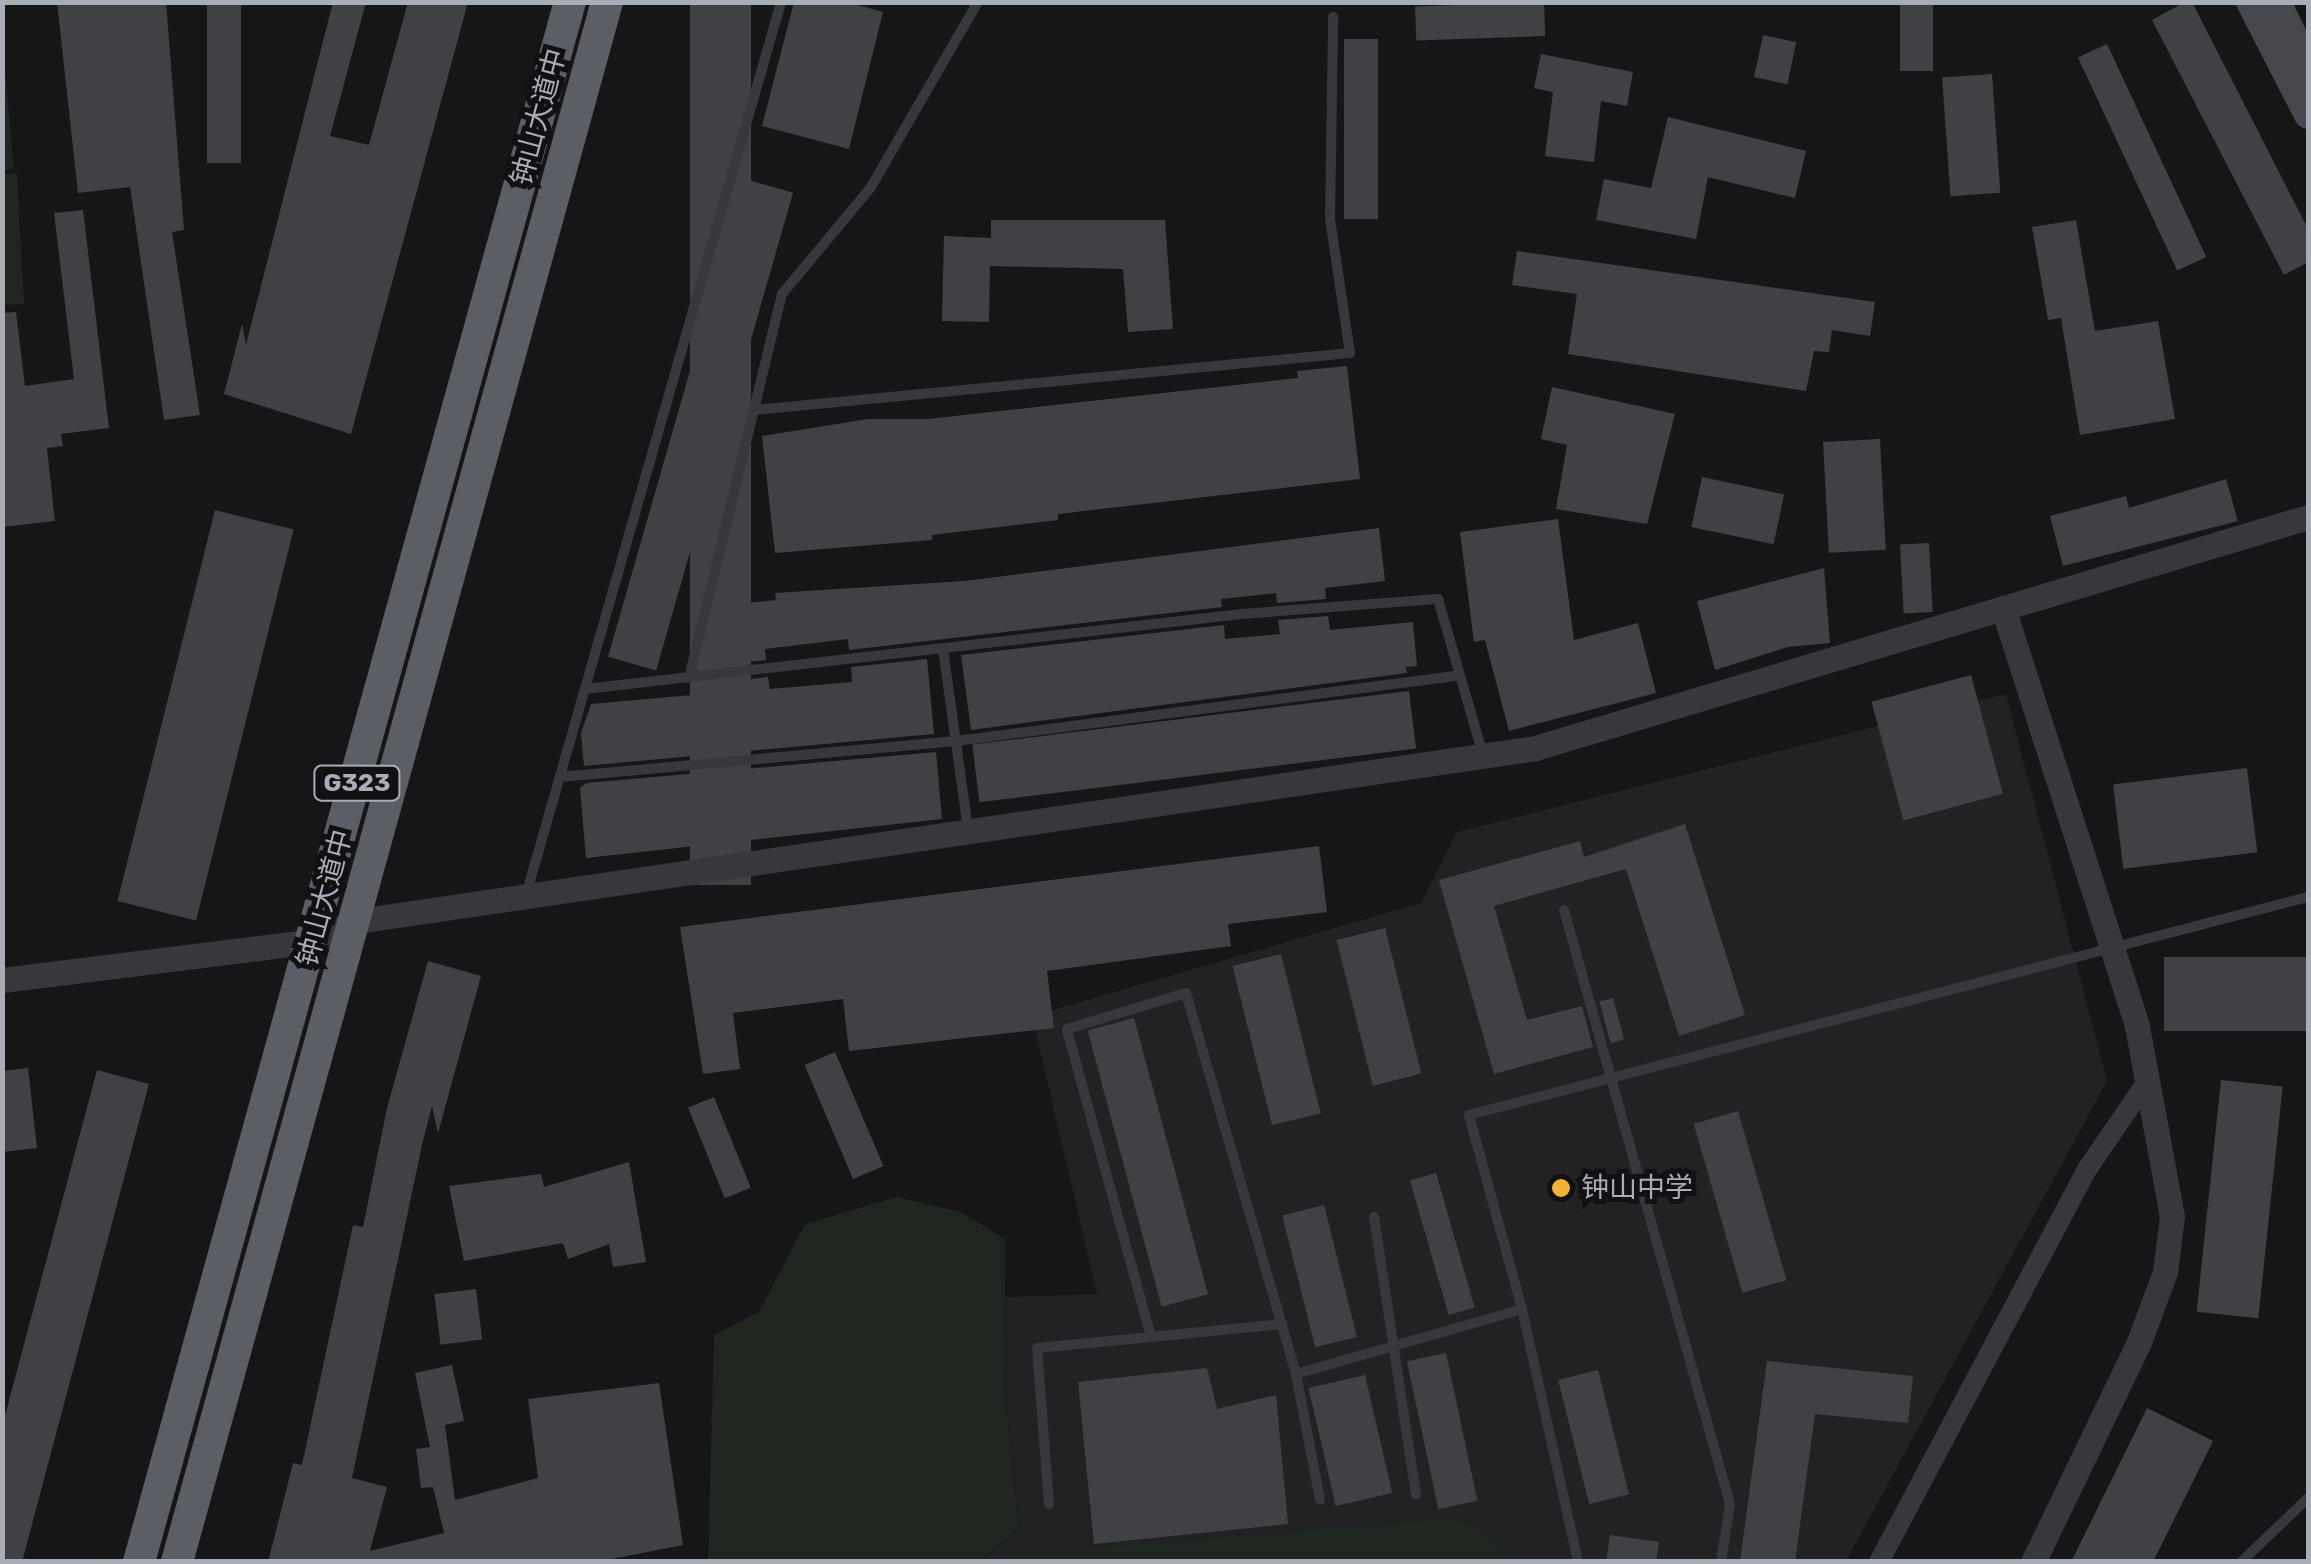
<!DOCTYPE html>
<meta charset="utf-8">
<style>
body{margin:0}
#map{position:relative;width:2311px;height:1564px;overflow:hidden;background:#161618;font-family:Rubik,"Noto Sans SC",sans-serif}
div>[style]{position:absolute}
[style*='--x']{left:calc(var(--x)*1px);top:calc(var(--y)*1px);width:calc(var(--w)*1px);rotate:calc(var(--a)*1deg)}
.built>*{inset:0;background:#222225}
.green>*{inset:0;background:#1e261f}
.building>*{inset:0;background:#404145;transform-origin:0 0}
.service>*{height:10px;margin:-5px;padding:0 5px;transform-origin:5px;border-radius:5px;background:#37383d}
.minor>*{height:20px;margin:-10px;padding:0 10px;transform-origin:10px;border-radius:10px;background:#37383d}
.tertiary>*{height:25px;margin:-12.5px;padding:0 12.5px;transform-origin:12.5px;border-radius:12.5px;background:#37383d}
.secondary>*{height:28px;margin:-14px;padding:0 14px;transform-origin:14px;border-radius:14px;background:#45474d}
.trunk>*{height:32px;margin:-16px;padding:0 16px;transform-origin:16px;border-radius:16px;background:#5b5e65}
.dots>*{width:28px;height:28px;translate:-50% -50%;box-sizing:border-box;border:5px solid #111113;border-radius:50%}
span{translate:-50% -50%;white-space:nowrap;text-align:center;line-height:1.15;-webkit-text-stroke:10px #111113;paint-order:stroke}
.shield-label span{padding:2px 8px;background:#111113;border:2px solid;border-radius:8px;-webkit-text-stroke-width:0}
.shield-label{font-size:25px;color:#a8adb8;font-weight:700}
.street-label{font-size:28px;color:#a8adb8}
.poi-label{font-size:28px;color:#a8adb8}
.left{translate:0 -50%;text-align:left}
.frame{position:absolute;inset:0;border:5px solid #a8adb8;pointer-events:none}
</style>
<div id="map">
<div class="built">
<div style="clip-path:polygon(2006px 694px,2107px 1081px,1846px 1561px,981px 1562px,1019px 1528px,1004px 1386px,1005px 1297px,1097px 1294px,1032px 1016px,1421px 903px,1457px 832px)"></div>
</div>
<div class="green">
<div style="clip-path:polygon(2px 39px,14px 169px,3px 170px,2px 170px)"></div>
<div style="clip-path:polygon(17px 173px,24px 304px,3px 305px,3px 174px)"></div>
<div style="clip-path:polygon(897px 1197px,961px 1212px,1005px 1239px,1004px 1386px,1019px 1528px,981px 1561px,708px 1561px,714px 1335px,759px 1312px,805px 1224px)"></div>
<div style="clip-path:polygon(1453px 1519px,1475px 1527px,1512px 1561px,1001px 1561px,1015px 1555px)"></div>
</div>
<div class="building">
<div style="clip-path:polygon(57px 2px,166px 2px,184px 230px,172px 232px,200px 415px,164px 420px,130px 187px,78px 193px)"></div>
<div style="left:207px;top:2px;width:34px;height:161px"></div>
<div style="clip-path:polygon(333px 2px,366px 2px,330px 136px,369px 145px,408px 2px,468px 2px,351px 434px,224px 394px,242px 324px,246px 345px)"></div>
<div style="left:690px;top:2px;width:61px;height:883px"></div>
<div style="clip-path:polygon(794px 2px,847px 2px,883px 12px,849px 149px,762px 126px)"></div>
<div style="left:1544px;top:2px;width:34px;height:129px;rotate:88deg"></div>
<div style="left:1900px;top:2px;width:33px;height:69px"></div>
<div style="clip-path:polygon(2185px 2px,2192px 2px,2308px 229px,2308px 262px,2284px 275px,2152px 20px)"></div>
<div style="left:1763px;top:35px;width:34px;height:43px;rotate:12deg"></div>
<div style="left:1344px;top:39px;width:34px;height:180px"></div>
<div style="left:2107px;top:44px;width:235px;height:32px;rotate:65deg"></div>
<div style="clip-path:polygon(1541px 54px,1633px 72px,1627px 106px,1601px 101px,1594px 162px,1545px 156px,1553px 92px,1534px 88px)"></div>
<div style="left:1992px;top:74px;width:119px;height:50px;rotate:86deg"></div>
<div style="clip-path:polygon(1668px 117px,1806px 151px,1795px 198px,1708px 177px,1696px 239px,1596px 220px,1604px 179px,1651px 188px)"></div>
<div style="left:745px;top:179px;width:50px;height:497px;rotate:16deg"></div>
<div style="clip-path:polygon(83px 210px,109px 428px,61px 434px,63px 446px,47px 448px,55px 521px,2px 527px,2px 313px,16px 312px,25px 386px,74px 379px,54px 213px)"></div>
<div style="clip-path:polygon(991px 220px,1165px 220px,1173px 329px,1128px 332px,1123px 269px,990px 266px,989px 322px,942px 321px,944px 236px,991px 238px)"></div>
<div style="clip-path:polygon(2076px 220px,2095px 331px,2158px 321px,2175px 419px,2080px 435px,2061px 318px,2048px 320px,2032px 227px)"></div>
<div style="clip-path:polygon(1517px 251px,1875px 302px,1870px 336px,1832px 330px,1829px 352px,1814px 351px,1806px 391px,1568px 354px,1577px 294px,1512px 285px)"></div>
<div style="clip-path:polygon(1347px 366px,1360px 479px,1058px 514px,1058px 520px,932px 535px,932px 540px,775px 553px,762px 436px,868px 419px,928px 419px,1298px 378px,1297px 371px)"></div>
<div style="clip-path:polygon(1552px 387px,1675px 414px,1647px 524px,1556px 509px,1567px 445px,1541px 439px)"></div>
<div style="left:1880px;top:439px;width:111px;height:57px;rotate:87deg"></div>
<div style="left:1702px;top:477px;width:84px;height:51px;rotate:12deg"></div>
<div style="clip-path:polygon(2226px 479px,2238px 521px,2063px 566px,2050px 516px,2126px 496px,2129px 508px)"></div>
<div style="left:215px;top:510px;width:81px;height:403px;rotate:14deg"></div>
<div style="clip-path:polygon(1558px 519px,1574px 640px,1638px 623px,1656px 693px,1509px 731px,1485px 640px,1474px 642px,1460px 532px)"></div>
<div style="clip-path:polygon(1379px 528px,1385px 581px,1325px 588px,1326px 599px,1277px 603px,1276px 593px,1221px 599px,1222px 607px,849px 650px,848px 639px,765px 649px,766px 660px,717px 665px,715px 606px,776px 600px,775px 593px,965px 581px)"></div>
<div style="left:1929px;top:543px;width:69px;height:29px;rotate:87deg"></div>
<div style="clip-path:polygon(1824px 568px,1830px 643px,1788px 647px,1715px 670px,1697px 601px)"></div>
<div style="clip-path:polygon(1328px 616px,1330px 630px,1413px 622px,1417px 666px,1406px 667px,1407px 673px,971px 730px,961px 655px,1224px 625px,1225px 639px,1280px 634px,1278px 620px)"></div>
<div style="clip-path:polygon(927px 659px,934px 734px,584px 766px,581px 733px,591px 704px,726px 692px,719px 683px,768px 677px,770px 689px,852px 682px,851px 667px)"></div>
<div style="left:1971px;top:675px;width:123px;height:103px;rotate:75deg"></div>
<div style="left:1409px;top:691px;width:58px;height:440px;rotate:83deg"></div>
<div style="clip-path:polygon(936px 752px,942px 819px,586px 858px,580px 788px,586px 783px)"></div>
<div style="left:2247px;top:768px;width:85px;height:135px;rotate:83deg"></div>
<div style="clip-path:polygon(1685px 824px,1745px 1015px,1679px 1036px,1626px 869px,1494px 906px,1527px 1020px,1582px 1006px,1593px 1047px,1494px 1074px,1439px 880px,1580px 841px,1584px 857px)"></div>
<div style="clip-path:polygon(1319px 846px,1327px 912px,1228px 924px,1231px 946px,1047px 971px,1054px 1028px,849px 1051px,843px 999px,733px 1013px,740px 1069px,703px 1074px,680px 927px)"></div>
<div style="left:1385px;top:928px;width:150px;height:50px;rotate:76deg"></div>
<div style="left:1281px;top:954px;width:164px;height:50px;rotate:76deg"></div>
<div style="left:2308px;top:957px;width:74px;height:144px;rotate:90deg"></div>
<div style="clip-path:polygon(428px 961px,481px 976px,438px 1133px,432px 1106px,422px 1145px,352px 1478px,387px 1487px,370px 1551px,444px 1533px,433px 1487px,421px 1488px,416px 1449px,430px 1447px,415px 1373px,452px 1365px,464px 1421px,445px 1425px,455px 1500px,538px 1478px,528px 1399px,659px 1383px,683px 1545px,596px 1562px,268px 1562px,293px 1463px,302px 1465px,353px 1225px,363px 1227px,387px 1108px)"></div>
<div style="left:1613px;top:998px;width:43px;height:14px;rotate:75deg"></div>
<div style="left:1134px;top:1018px;width:286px;height:48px;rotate:75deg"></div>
<div style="left:835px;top:1052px;width:124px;height:33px;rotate:67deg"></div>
<div style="clip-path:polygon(28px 1068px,37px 1148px,2px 1152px,2px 1071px)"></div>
<div style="clip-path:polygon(97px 1070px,149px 1084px,22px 1562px,2px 1562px,2px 1427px)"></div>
<div style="left:2221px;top:1080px;width:62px;height:233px;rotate:6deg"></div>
<div style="left:714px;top:1097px;width:98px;height:28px;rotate:68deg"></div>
<div style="left:1738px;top:1111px;width:176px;height:46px;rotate:74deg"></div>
<div style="clip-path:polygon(629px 1162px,646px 1262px,613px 1267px,609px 1244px,568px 1259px,563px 1243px,464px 1261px,449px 1186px,541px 1174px,544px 1187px)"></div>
<div style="left:1436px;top:1173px;width:140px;height:27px;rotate:74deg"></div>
<div style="left:1324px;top:1205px;width:136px;height:43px;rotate:76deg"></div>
<div style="left:476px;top:1289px;width:51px;height:42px;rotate:83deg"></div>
<div style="left:1446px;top:1353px;width:151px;height:40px;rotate:78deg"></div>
<div style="clip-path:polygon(1767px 1361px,1913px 1376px,1908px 1423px,1815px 1414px,1795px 1562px,1740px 1562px)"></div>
<div style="clip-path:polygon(1207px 1368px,1217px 1409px,1276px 1395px,1288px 1524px,1094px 1544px,1078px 1382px)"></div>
<div style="left:1598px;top:1370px;width:128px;height:41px;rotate:76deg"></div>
<div style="left:1365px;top:1375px;width:121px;height:58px;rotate:77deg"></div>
<div style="clip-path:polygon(2147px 1408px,2213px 1441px,2153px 1562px,2071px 1562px)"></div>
<div style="clip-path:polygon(1610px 1535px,1659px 1542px,1656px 1562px,1606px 1562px)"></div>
</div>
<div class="service">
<div style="--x:754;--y:410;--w:599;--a:-5.46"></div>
<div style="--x:1350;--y:353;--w:135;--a:-98.5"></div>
<div style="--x:1330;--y:219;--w:202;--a:-89.1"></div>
<div style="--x:943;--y:649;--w:183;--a:82.1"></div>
<div style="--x:689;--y:678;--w:395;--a:-76.4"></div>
<div style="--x:782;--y:294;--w:139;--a:-50.2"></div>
<div style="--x:871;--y:187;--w:214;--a:-60"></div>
<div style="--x:585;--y:689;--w:661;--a:-6.51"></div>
<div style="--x:1242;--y:614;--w:197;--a:-4.4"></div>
<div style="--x:1438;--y:599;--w:162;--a:73.9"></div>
<div style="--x:560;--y:777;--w:398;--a:-5.2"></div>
<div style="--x:956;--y:741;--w:503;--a:-7.42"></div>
<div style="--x:526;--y:895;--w:929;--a:-74.06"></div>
<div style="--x:1564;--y:910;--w:617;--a:74.39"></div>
<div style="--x:1730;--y:1504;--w:59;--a:98.8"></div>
<div style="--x:1374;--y:1217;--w:281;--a:81.4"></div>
<div style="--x:1522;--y:1309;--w:259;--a:77.5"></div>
<div style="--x:1151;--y:1337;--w:132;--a:-5.7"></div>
<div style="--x:1296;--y:1374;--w:128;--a:79.2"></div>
<div style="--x:1049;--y:1504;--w:156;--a:-94.4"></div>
<div style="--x:1037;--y:1348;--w:115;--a:-5.5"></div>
<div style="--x:1151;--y:1337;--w:319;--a:-105.3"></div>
<div style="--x:1067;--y:1029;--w:124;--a:-16.8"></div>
<div style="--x:1186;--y:993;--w:397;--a:73.9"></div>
<div style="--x:1296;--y:1374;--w:235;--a:-16"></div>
<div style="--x:1522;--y:1309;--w:201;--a:-105.3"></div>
<div style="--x:1469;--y:1115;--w:867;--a:-14.57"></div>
<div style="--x:2241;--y:1562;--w:93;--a:-43.7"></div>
</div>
<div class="minor">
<div style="--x:1879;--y:1562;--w:446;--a:-62.1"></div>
<div style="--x:2088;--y:1168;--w:107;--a:-55.7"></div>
</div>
<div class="tertiary">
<div style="--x:2003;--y:608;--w:439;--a:72.2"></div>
<div style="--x:2137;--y:1026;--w:193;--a:79.6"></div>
<div style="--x:2172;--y:1216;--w:56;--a:97.1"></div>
<div style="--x:2165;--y:1272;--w:75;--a:110.4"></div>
<div style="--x:2139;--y:1342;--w:244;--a:115.7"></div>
<div style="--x:2;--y:980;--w:314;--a:-7.1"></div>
<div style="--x:314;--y:941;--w:47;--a:-24.9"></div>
<div style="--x:357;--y:921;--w:1191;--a:-8.35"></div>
<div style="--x:1535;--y:748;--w:807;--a:-16.64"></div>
</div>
<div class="secondary">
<div style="--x:2250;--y:2;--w:127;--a:62.8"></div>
<div style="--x:2277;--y:2;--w:71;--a:64.2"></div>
</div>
<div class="trunk">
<div style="--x:139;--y:1562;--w:1618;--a:-74.56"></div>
<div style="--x:177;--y:1562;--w:1618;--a:-74.59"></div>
</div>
<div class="dots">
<div style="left:1561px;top:1188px;background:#f2b134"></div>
</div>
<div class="shield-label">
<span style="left:357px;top:783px">G323</span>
</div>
<div class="street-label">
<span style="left:539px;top:117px;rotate:-75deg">钟山大道中</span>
<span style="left:325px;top:898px;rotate:-75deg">钟山大道中</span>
</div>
<div class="poi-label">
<span class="left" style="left:1581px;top:1188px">钟山中学</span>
</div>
<div class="frame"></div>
</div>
